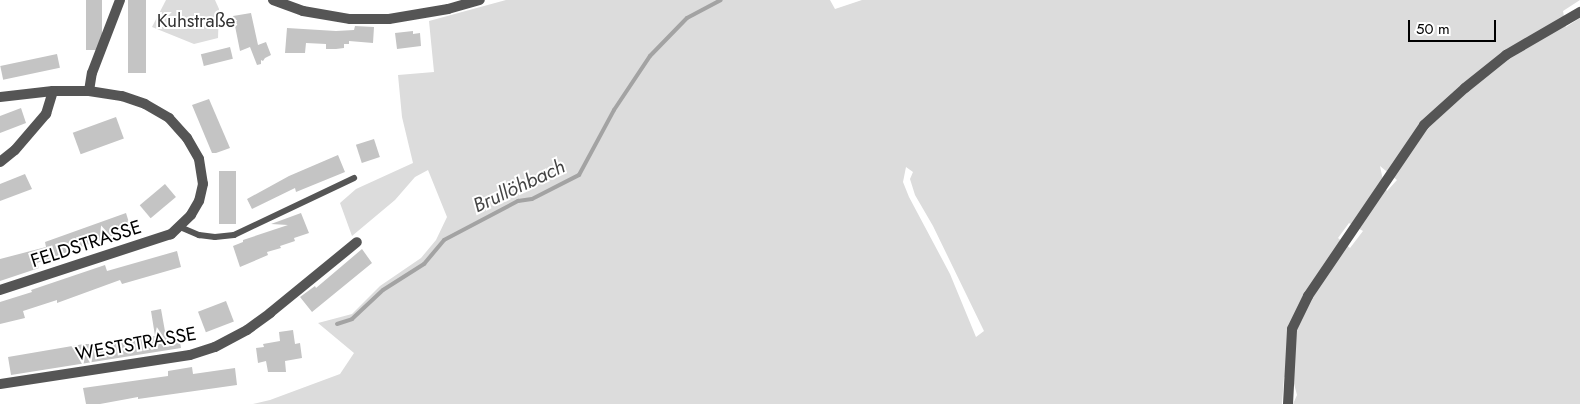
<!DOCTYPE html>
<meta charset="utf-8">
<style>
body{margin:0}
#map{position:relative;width:1580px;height:404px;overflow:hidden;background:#fff;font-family:Jost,sans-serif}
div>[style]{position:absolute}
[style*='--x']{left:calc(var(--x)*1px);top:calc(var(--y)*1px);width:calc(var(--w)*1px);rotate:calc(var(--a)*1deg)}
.green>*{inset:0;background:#dcdcdc}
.stream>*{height:4px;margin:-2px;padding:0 2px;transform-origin:2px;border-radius:2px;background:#a3a3a3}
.building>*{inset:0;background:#c4c4c4;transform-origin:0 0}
.lane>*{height:6px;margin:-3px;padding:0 3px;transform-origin:3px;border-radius:3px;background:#555}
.street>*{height:10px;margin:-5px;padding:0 5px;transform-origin:5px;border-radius:5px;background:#555}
span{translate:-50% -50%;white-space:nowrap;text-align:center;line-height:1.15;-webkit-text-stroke:4px #fff;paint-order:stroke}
.park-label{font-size:19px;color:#333}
.street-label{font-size:19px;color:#000}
.water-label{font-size:20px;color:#444;font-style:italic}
.scale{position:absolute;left:1408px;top:20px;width:88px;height:22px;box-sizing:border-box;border:2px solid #000;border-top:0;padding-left:6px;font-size:15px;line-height:18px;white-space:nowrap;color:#000;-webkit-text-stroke:4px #fff;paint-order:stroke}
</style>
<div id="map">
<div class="green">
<div style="clip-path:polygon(166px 0,215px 0,219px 9px,218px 38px,194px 44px,152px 27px)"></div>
<div style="clip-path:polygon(evenodd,506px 0,830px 0,835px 9px,862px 0,1580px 0,1563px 11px,1566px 27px,1580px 18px,1580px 404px,1293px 404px,1297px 395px,1293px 380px,1284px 377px,1282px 404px,253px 404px,270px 400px,340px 374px,354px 353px,318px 323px,352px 314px,380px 286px,421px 258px,436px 240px,447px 217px,428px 170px,415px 177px,395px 200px,352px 236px,340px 203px,356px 189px,413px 163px,402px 117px,398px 75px,434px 72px,429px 21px,506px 0,1380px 166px,1397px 180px,1387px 191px,1384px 185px,1380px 166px,506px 0,906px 167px,913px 172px,910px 179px,915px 195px,933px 226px,984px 331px,976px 337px,950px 274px,909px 197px,903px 182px,906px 167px,506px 0,1349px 223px,1363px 231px,1350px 248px,1338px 238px,1349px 223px)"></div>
</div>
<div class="stream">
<div style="--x:337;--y:324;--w:16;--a:-18"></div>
<div style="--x:352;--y:319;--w:42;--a:-43.1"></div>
<div style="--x:383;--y:290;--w:49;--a:-32.4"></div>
<div style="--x:424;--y:264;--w:31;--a:-50"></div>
<div style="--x:444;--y:240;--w:84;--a:-27.8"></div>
<div style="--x:518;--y:201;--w:14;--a:-8"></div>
<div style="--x:532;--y:199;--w:53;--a:-27.1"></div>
<div style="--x:579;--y:175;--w:74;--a:-61.7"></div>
<div style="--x:614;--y:110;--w:65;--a:-56.3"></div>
<div style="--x:650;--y:56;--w:53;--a:-45.8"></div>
<div style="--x:687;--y:18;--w:38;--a:-28"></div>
</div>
<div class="building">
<div style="left:86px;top:0;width:16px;height:50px"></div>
<div style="left:128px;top:0;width:18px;height:73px"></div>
<div style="clip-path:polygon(251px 13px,258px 45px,266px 42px,271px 55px,265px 58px,263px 61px,261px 60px,261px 64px,257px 65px,250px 47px,240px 51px,233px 16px)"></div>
<div style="clip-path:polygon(355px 26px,374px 27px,373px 43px,349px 41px,349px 44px,344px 44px,344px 48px,336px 49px,326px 49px,326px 44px,306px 43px,305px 53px,285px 53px,287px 28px,336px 31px,354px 30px)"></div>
<div style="clip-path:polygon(413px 31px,413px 34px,420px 33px,421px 46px,397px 49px,395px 33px)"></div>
<div style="left:230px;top:47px;width:12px;height:30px;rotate:76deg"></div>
<div style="left:57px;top:54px;width:14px;height:58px;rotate:78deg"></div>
<div style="clip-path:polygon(209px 99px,230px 148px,216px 153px,212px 153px,192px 105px)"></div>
<div style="clip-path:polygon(21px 108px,26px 123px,0 133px,0 116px)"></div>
<div style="left:116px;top:117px;width:23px;height:46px;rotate:70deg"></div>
<div style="left:374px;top:139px;width:19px;height:19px;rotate:72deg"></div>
<div style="clip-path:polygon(338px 155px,345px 172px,296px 192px,295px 188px,252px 209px,247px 199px,289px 176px)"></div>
<div style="left:219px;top:171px;width:17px;height:53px"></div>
<div style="clip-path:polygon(25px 174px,32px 189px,0 201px,0 184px)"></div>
<div style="left:165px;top:184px;width:17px;height:33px;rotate:50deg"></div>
<div style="clip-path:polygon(126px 213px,131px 229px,37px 263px,39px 268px,0 281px,0 259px,46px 247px,45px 242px)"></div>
<div style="clip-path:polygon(301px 213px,309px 233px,294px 238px,295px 241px,280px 246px,281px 248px,267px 252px,268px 255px,240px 267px,233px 246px,243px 242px,243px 240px,288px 225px,271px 224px)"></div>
<div style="clip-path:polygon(362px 249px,372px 263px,312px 312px,300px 297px,315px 286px,316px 288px)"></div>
<div style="clip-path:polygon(177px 251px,181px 267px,122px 284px,120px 280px,57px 303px,57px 300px,23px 311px,25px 318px,0 324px,0 302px,32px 292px,31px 290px,105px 265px,107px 271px)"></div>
<div style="left:226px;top:301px;width:22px;height:30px;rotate:69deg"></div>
<div style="clip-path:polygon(161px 309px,166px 337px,179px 335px,181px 348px,11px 375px,8px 357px,84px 344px,111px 344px,155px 336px,151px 311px)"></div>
<div style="clip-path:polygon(293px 330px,295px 344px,300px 343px,302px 358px,285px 361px,286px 372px,268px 372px,266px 361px,258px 363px,256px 348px,264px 347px,263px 344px,280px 341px,279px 332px)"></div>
<div style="clip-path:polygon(192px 367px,193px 374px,235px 368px,237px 385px,138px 399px,138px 397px,100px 404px,86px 404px,83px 388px,168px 376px,168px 371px)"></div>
</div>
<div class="lane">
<div style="--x:180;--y:227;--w:21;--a:23"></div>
<div style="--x:199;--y:235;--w:16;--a:7"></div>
<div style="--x:215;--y:237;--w:19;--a:-6"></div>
<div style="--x:234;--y:235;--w:133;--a:-25.4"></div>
</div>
<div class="street">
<div style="--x:273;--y:0;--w:32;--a:20"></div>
<div style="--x:303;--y:11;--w:48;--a:9.7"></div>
<div style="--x:350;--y:19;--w:39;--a:0"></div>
<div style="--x:389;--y:19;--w:60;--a:-9.6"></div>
<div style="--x:448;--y:9;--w:33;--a:-16"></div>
<div style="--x:89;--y:91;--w:18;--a:-81"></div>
<div style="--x:92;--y:73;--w:78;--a:-69"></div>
<div style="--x:0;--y:97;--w:53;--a:-6.5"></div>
<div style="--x:53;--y:91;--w:36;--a:0"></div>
<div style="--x:89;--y:91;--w:33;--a:9"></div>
<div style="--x:122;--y:96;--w:24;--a:19"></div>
<div style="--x:145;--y:104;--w:28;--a:30"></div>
<div style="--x:169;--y:118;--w:27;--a:48"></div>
<div style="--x:187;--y:138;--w:24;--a:60"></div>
<div style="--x:199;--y:159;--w:25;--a:81"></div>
<div style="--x:203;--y:184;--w:17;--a:103"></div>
<div style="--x:199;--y:201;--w:16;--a:120"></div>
<div style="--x:191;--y:215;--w:28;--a:136"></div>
<div style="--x:171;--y:234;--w:180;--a:161.9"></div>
<div style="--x:0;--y:162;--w:19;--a:-39"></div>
<div style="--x:15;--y:150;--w:48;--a:-49.3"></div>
<div style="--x:46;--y:114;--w:24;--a:-73"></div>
<div style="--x:0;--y:384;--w:192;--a:-8.7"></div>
<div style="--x:190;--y:355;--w:26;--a:-18"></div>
<div style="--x:215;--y:347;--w:36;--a:-28"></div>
<div style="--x:247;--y:330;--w:29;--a:-36"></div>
<div style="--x:270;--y:313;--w:112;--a:-39.2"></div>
<div style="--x:1288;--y:404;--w:75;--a:-86.9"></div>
<div style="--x:1292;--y:329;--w:37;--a:-64"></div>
<div style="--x:1308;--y:296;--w:207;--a:-55.8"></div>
<div style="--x:1424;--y:125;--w:55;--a:-42.1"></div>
<div style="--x:1465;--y:88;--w:53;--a:-38.8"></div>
<div style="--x:1506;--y:55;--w:86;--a:-30.2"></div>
</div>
<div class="park-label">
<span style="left:196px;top:21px">Kuhstraße</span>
</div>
<div class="street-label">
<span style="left:86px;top:244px;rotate:-18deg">FELDSTRASSE</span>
<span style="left:136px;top:344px;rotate:-10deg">WESTSTRASSE</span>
</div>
<div class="water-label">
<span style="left:519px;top:186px;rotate:-25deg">Brullöhbach</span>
</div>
<div class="scale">50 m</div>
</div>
